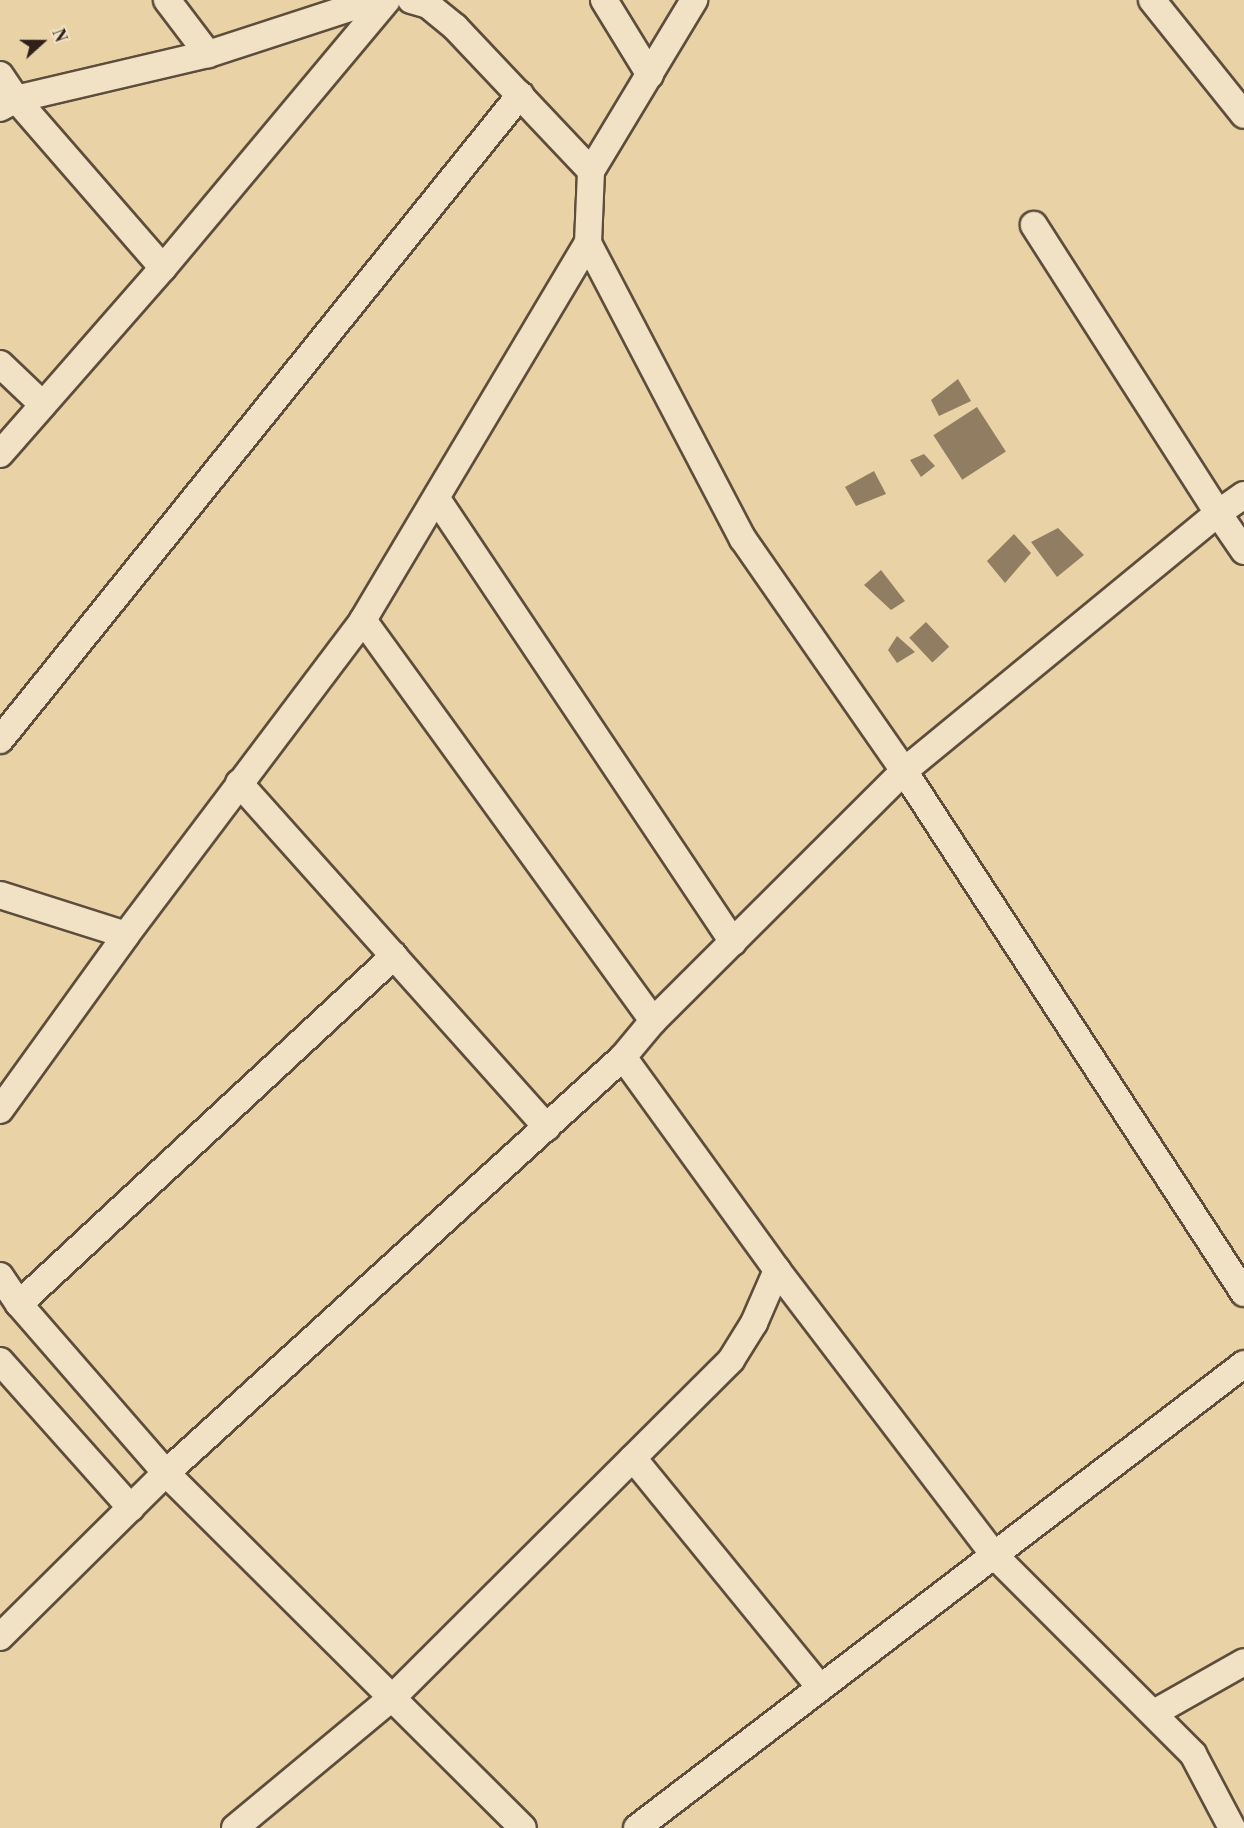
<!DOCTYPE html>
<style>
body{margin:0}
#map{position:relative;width:1244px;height:1828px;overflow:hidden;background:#e9d3a6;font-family:"Libre Bodoni",serif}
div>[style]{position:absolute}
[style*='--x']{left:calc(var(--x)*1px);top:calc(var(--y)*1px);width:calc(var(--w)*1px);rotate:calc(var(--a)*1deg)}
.building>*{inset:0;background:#907d62;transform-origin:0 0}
.roads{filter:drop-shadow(2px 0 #5e4d3c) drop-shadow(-2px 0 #5e4d3c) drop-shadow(0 2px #5e4d3c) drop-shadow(0 -2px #5e4d3c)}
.street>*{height:26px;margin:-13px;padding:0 13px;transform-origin:13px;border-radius:13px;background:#f1e2c5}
span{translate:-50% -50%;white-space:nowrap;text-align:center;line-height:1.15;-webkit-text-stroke:6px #f1e2c5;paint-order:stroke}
.north{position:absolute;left:12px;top:12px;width:60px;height:60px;-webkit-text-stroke:4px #f1e2c5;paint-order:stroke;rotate:69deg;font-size:16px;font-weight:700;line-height:24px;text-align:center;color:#2f2019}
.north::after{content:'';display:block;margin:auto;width:21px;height:27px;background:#2f2019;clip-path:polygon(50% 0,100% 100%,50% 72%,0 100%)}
</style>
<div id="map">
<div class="building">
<div style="clip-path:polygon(958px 379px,971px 401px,939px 416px,931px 400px)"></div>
<div style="left:977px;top:407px;width:53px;height:52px;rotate:57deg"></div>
<div style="clip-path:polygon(924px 454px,935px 466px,921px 477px,910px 460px)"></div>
<div style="clip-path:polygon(874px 471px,886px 494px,856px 506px,845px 487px)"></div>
<div style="clip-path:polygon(1058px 528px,1084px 555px,1057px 577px,1031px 542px)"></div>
<div style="clip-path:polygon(1014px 534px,1031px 553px,1005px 583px,987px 561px)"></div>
<div style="clip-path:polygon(881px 570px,905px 601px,891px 610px,864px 585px)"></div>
<div style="left:926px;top:622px;width:34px;height:23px;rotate:47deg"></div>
<div style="clip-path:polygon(897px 636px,915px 652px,897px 663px,888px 650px)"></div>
</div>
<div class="roads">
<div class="street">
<div style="--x:167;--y:0;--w:68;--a:52.8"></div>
<div style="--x:411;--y:0;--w:18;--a:16"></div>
<div style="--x:428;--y:5;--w:35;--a:39"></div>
<div style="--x:455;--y:27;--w:198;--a:46.6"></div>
<div style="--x:604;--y:0;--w:88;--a:58.5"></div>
<div style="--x:1152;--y:0;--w:147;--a:51.3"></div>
<div style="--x:0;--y:75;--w:29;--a:56"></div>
<div style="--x:16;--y:99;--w:224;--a:49"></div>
<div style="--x:0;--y:108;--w:18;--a:-29"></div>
<div style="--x:16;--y:99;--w:197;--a:-13.2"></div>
<div style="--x:208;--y:54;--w:175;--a:-18"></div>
<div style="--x:588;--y:243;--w:334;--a:62.4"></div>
<div style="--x:743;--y:539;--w:282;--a:55.2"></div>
<div style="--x:904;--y:771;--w:623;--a:56.92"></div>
<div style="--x:0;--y:364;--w:59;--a:43.6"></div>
<div style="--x:0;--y:454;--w:247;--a:-48.8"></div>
<div style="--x:163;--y:268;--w:349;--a:-50.1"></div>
<div style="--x:1244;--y:495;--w:32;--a:145"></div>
<div style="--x:1218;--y:513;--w:46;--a:55.6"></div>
<div style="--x:437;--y:499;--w:533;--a:56.25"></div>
<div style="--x:363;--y:620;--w:495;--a:54.1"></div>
<div style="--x:0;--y:740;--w:829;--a:-51.12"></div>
<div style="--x:239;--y:783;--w:462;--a:48.2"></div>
<div style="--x:0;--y:895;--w:132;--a:17.6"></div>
<div style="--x:623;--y:1057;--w:263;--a:54.1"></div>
<div style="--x:777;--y:1270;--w:357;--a:52.7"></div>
<div style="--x:993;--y:1554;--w:283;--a:45"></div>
<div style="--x:1193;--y:1754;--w:84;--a:62.2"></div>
<div style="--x:0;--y:1110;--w:216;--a:-54.2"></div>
<div style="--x:126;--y:935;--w:394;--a:-53"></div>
<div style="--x:363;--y:620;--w:439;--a:-59.2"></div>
<div style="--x:588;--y:243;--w:72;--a:-87.6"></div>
<div style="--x:591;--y:171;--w:200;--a:-58.9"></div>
<div style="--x:0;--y:1276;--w:34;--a:56"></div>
<div style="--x:19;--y:1304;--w:224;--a:49"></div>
<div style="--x:166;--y:1473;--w:503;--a:44.84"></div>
<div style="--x:19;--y:1304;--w:512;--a:-42.86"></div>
<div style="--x:0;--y:1361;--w:197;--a:48.3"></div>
<div style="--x:633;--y:1458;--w:296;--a:50.8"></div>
<div style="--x:0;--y:1637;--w:233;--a:-44.7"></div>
<div style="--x:166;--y:1473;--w:618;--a:-42.31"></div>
<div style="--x:623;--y:1057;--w:47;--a:-50.2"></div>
<div style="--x:653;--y:1021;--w:354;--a:-44.9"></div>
<div style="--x:904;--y:771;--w:406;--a:-39.4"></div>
<div style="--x:1218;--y:513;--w:342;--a:-122.6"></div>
<div style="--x:1154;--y:1713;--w:103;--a:-29.5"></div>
<div style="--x:235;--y:1828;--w:205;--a:-39.7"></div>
<div style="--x:393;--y:1697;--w:477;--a:-44.9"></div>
<div style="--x:731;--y:1360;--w:44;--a:-58.1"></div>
<div style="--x:754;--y:1323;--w:58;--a:-66.5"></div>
<div style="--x:637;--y:1828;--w:764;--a:-37.39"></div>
</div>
</div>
<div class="north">N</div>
</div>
